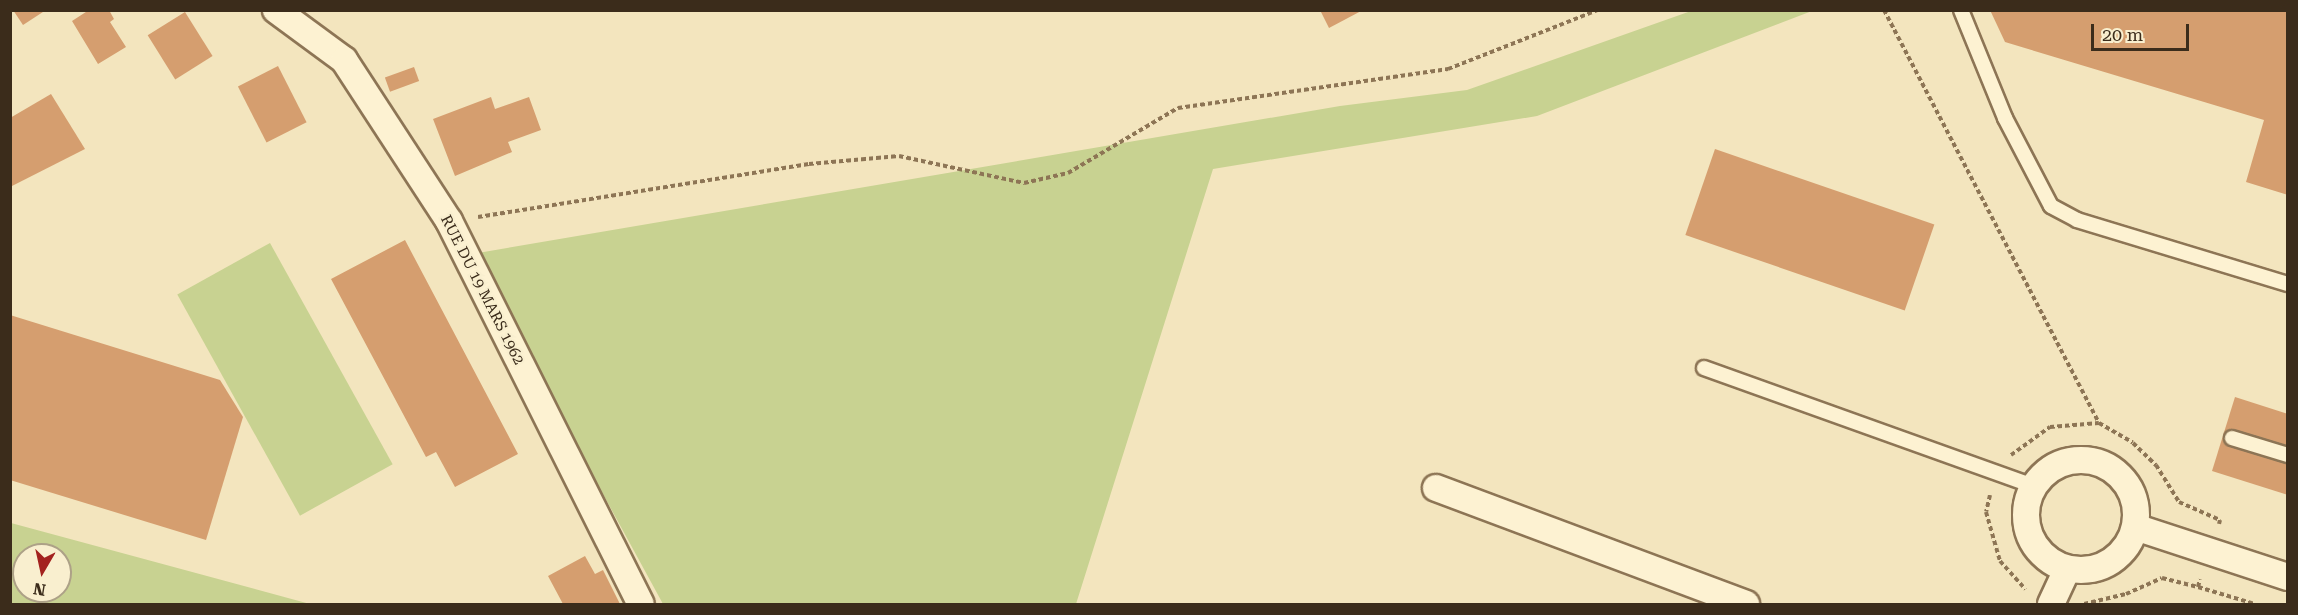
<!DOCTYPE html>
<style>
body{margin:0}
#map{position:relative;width:2298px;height:615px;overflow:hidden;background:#f3e5be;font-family:"Roboto Serif",serif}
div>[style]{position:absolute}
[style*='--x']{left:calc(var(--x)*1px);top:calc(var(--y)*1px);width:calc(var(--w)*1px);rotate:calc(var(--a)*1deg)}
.green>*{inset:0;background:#c8d291;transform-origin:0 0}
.building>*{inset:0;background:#d59e6f;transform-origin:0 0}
.path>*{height:4px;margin-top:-2px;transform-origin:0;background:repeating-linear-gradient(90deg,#8d7555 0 4.5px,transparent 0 7.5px)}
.roads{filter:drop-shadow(2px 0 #8d7555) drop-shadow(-2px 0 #8d7555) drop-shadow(0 2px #8d7555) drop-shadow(0 -2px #8d7555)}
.lane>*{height:14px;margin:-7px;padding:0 7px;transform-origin:7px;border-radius:7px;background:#fdf2d2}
.street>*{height:26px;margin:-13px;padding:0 13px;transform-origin:13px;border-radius:13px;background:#fdf2d2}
.street>.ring{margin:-13px;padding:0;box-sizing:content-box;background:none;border:26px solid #fdf2d2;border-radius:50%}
span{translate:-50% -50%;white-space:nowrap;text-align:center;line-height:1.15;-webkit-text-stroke:4.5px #f9efcf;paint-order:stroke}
.street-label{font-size:15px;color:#3b2c1b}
.frame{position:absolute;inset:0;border:12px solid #3b2c1b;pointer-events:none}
.north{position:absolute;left:12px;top:543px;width:60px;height:60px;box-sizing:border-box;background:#f9efcf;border:2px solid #ada187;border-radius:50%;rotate:189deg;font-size:16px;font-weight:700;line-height:24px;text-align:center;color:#3b2c1b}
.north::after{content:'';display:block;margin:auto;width:21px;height:27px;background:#a3221e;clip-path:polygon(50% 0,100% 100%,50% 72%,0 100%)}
.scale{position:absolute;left:2091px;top:24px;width:98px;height:27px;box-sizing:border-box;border:3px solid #3b2c1b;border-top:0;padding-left:8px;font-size:18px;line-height:21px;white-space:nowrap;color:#3b2c1b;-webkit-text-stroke:4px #f9efcf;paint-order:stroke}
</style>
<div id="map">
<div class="green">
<div style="clip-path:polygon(1691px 11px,1812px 11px,1537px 116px,1213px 169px,1076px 604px,663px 604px,472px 254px,1340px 106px,1467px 90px)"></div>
<div style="left:270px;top:243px;width:253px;height:106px;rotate:61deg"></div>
<div style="clip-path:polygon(evenodd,11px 523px,310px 604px,11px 604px,11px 523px,24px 555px,60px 555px,60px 591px,24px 591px,24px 555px)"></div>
</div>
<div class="building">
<div style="clip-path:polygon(13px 10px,46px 10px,23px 25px)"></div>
<div style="clip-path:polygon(89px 10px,109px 10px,114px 19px,110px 22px,126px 47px,98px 64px,72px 21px)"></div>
<div style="clip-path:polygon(1320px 10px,1363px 10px,1329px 28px)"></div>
<div style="clip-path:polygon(1990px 10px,2288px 10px,2288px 195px,2246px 182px,2264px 120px,2005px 42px)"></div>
<div style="left:185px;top:12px;width:52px;height:44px;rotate:58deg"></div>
<div style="left:278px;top:66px;width:63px;height:45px;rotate:63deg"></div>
<div style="left:414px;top:67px;width:15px;height:31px;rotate:70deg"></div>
<div style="clip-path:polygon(51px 94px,85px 149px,10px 187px,10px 118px)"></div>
<div style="clip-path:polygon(491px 97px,495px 109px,529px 97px,541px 130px,508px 142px,512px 152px,455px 176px,433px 119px)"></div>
<div style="left:1715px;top:149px;width:232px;height:91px;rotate:19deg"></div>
<div style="clip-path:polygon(405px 240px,518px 454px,455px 487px,436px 452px,426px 457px,331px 279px)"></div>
<div style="clip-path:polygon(10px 315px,220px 380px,243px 417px,206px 540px,10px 480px)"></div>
<div style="clip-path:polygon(2235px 397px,2288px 414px,2288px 495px,2212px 471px)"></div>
<div style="clip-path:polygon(585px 556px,595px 574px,603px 570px,620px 604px,563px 604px,548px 576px)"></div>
</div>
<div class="path">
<div style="--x:1884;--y:10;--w:466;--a:62.5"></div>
<div style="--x:2099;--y:423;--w:39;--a:30"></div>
<div style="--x:2133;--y:443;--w:32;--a:44"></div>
<div style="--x:2156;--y:465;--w:44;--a:58.1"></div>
<div style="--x:2179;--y:502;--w:45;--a:23.7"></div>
<div style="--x:2220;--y:520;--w:4;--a:104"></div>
<div style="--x:478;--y:217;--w:335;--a:-9.1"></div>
<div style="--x:809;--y:164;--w:90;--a:-5.1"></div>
<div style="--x:899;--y:156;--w:128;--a:12.2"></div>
<div style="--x:1024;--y:183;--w:45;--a:-12.8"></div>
<div style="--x:1068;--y:173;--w:128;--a:-30.6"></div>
<div style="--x:1178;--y:108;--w:273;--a:-8.2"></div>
<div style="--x:1448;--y:69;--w:161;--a:-21.5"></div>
<div style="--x:2011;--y:455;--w:48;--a:-35.7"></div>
<div style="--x:2050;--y:427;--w:49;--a:-4.7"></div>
<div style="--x:1990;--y:495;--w:17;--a:103"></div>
<div style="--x:1986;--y:512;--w:51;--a:74.1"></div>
<div style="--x:2000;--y:561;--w:38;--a:48"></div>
<div style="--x:2198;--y:587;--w:59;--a:16.6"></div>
<div style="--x:2084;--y:604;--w:43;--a:-13.4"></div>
<div style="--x:2126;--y:594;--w:39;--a:-24"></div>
<div style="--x:2162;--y:578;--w:37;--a:14"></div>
<div style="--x:2198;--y:587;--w:8;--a:-76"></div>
</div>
<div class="roads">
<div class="lane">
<div style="--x:1961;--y:10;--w:117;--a:67.8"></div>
<div style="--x:2005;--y:118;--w:99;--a:62.4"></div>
<div style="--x:2051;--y:206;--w:30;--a:28"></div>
<div style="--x:2077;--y:220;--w:220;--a:16.9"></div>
<div style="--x:1704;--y:368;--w:350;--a:19.7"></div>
<div style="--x:2232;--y:438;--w:59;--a:16.9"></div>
</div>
<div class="street">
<div style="--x:276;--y:10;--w:84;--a:36.3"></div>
<div style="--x:344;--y:60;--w:192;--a:56.9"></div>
<div style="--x:449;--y:221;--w:428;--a:63.4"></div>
<div class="ring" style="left:2026px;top:460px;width:84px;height:84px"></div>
<div style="--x:1436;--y:488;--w:331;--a:20.5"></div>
<div style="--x:2135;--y:527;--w:161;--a:18.1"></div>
<div style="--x:2051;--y:604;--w:38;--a:-65"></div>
</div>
</div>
<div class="street-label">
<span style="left:482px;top:290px;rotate:63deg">RUE DU 19 MARS 1962</span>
</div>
<div class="frame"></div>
<div class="north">N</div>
<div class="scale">20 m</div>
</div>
